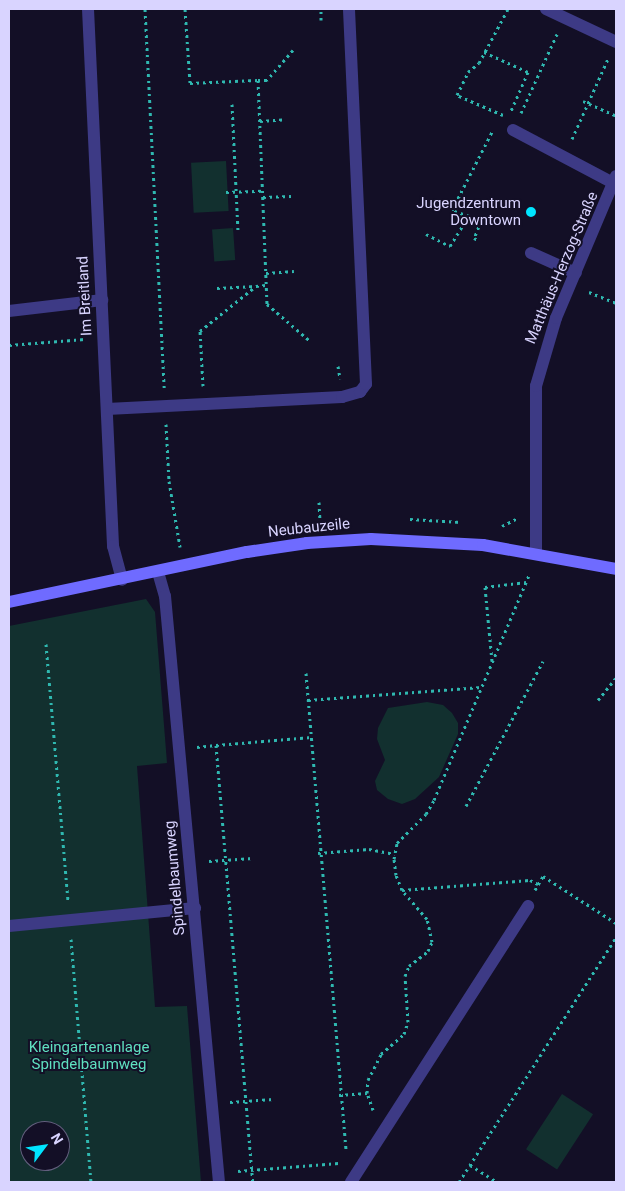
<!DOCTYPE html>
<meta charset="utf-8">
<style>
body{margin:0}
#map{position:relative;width:625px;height:1191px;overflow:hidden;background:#130f26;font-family:Roboto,sans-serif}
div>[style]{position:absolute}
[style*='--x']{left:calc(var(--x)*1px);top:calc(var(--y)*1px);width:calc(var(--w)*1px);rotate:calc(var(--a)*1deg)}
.green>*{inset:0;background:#12302f;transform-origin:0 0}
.path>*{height:3px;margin-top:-1.5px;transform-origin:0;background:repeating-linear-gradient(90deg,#2fb8b0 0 2.5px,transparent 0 6.5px)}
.lane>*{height:12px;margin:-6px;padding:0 6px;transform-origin:6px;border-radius:6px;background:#3d3a85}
.street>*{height:12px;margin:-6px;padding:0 6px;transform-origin:6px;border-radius:6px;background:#3d3a85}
.secondary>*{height:12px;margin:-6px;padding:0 6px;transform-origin:6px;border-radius:6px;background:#6f6bff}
.dots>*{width:14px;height:14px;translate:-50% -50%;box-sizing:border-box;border:2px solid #130f26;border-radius:50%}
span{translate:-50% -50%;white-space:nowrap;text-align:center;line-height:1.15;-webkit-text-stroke:4px #130f26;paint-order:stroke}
.poi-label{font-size:15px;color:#d9d4ff}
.right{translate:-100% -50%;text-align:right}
.street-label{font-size:15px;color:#d9d4ff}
.park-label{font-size:15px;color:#5fe0c0}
.frame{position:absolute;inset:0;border:10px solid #d9d4ff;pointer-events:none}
.north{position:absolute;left:20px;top:1121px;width:50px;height:50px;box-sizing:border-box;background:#130f26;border:1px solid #625e7d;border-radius:50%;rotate:59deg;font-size:14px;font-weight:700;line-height:20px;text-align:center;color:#d9d4ff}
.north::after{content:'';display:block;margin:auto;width:18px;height:22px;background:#00e5ff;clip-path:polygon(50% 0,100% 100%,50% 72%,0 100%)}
</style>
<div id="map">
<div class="green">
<div style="left:226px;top:161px;width:50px;height:35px;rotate:87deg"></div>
<div style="left:233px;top:228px;width:32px;height:21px;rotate:86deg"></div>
<div style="clip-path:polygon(evenodd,146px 599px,155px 612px,167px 763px,137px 766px,155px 1007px,187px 1006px,201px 1182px,9px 1182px,9px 626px,146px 599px,30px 1131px,60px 1131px,60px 1161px,30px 1161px,30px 1131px)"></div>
<div style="clip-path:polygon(427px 702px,443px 705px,452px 713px,458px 723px,458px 734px,439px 777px,415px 799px,402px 804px,388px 799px,377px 790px,375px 781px,385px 760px,377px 739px,378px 728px,388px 708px)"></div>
<div style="left:562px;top:1094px;width:37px;height:66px;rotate:33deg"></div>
</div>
<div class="path">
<div style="--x:145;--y:9;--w:379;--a:87.1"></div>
<div style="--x:185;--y:9;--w:74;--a:86.1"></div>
<div style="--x:190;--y:83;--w:68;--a:-2.5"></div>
<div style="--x:321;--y:20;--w:11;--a:-90"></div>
<div style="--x:293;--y:50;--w:40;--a:131"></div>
<div style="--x:267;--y:80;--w:9;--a:180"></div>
<div style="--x:258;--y:80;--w:224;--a:87.7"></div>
<div style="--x:267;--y:304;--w:57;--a:40.7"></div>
<div style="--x:484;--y:52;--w:48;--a:24.4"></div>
<div style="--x:528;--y:72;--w:43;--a:113.6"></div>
<div style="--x:583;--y:101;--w:36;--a:24"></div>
<div style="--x:232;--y:104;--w:126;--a:87.3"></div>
<div style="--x:521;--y:113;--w:87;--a:-65.5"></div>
<div style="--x:503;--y:115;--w:50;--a:-156.5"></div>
<div style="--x:457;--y:95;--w:25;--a:-64"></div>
<div style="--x:468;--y:72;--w:14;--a:-39"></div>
<div style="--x:479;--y:63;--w:61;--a:-61.8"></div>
<div style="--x:260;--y:121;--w:26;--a:-4"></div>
<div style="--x:572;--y:139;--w:88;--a:-65.8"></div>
<div style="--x:226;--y:192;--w:37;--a:-2"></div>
<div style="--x:263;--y:197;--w:28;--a:-2"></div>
<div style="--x:469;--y:216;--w:13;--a:23"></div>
<div style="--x:481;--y:221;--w:18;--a:112"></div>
<div style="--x:474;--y:238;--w:4;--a:27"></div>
<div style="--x:426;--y:234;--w:27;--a:27"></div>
<div style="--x:450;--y:246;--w:36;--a:-58"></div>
<div style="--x:469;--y:216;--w:18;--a:-161"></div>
<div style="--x:452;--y:210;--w:90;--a:-62.9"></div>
<div style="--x:266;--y:273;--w:28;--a:-4"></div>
<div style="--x:217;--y:288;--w:39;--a:-3"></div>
<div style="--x:589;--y:292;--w:29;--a:22"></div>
<div style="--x:9;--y:345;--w:76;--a:-4.5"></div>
<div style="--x:338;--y:366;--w:13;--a:81"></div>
<div style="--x:203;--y:386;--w:55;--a:-93.1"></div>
<div style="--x:200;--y:331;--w:72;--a:-38.8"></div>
<div style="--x:256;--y:286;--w:10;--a:-6"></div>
<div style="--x:166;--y:424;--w:57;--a:87"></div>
<div style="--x:169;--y:481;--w:67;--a:80.5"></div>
<div style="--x:319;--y:502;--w:18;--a:87"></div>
<div style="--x:410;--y:519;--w:51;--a:3.4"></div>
<div style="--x:502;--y:526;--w:16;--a:-27"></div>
<div style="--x:46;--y:644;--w:257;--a:85.1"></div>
<div style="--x:492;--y:661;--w:74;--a:-95.4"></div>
<div style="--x:485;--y:587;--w:42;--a:-6.8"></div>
<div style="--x:306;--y:673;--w:480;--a:85.2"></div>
<div style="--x:308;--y:700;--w:174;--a:-4.3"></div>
<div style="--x:598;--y:700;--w:28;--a:-51"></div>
<div style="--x:216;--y:745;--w:96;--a:-4.8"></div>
<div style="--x:197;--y:747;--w:19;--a:-6"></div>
<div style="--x:216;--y:745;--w:439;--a:85.2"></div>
<div style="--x:466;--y:806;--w:164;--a:-62"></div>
<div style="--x:318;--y:853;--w:51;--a:-4.5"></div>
<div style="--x:369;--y:849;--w:26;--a:11"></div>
<div style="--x:209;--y:861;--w:44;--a:-3.9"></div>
<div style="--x:402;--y:890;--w:128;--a:-4.5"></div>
<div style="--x:530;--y:880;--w:9;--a:27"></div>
<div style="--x:535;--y:890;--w:16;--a:-60"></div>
<div style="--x:543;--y:876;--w:87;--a:32.8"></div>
<div style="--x:71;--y:939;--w:244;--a:85.3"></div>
<div style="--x:339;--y:1095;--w:28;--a:-4"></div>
<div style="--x:230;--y:1102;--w:44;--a:-3.9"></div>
<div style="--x:373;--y:1110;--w:18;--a:-109"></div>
<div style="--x:367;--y:1093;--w:13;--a:-86"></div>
<div style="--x:368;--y:1080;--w:29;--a:-63"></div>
<div style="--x:381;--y:1054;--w:30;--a:-41"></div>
<div style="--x:404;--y:1034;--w:13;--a:-72"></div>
<div style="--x:408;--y:1022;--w:46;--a:-93.7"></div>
<div style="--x:405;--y:976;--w:11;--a:-68"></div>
<div style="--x:409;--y:966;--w:24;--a:-38"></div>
<div style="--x:428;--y:951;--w:10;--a:-66"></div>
<div style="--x:432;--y:942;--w:24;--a:-102"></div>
<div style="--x:427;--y:919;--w:38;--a:-131"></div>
<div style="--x:402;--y:890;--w:16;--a:-112"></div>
<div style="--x:396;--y:875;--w:16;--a:-97"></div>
<div style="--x:394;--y:859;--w:16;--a:-79"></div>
<div style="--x:397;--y:843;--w:41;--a:-45"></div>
<div style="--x:426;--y:814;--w:16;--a:-60"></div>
<div style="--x:434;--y:800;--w:246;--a:-67.1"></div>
<div style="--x:470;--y:1165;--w:32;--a:32"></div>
<div style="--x:238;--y:1171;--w:101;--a:-4.5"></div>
<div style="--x:459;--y:1182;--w:291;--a:-57.3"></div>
</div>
<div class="lane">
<div style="--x:546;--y:9;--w:77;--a:25.2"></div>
<div style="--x:513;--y:130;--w:115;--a:27.9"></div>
<div style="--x:531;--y:253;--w:49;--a:24"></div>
<div style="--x:9;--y:311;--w:94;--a:-6.7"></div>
<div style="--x:107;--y:409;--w:235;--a:-2.9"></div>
<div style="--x:342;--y:397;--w:19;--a:-16"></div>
<div style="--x:360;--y:392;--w:10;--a:-53"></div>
<div style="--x:366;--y:384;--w:375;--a:-92.6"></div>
<div style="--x:9;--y:926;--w:187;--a:-5.5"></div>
<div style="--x:351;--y:1182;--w:328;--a:-57.3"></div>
</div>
<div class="street">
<div style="--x:88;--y:9;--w:538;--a:87.33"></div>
<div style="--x:113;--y:546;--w:35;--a:75"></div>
<div style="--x:536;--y:554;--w:168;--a:-90"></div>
<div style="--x:536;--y:386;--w:71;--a:-73.6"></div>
<div style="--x:556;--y:318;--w:154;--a:-67.1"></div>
<div style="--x:158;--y:572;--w:25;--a:74"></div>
<div style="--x:165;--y:596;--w:588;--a:84.74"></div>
</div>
<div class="secondary">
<div style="--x:9;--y:602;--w:243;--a:-11.9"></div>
<div style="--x:247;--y:552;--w:61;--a:-8.5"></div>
<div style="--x:307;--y:543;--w:64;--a:-3.6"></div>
<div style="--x:371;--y:539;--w:112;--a:3.1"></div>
<div style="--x:483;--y:545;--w:135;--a:10.2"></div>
</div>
<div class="dots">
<div style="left:531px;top:212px;background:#00e5ff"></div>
</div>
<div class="poi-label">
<span class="right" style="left:521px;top:212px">Jugendzentrum<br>Downtown</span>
</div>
<div class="street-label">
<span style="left:562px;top:268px;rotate:-67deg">Matthäus-Herzog-Straße</span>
<span style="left:85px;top:296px;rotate:-93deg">Im Breitland</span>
<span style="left:309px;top:528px;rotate:-6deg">Neubauzeile</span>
<span style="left:175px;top:878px;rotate:-95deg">Spindelbaumweg</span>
</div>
<div class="park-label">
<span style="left:89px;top:1056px">Kleingartenanlage<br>Spindelbaumweg</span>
</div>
<div class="frame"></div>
<div class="north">N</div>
</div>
